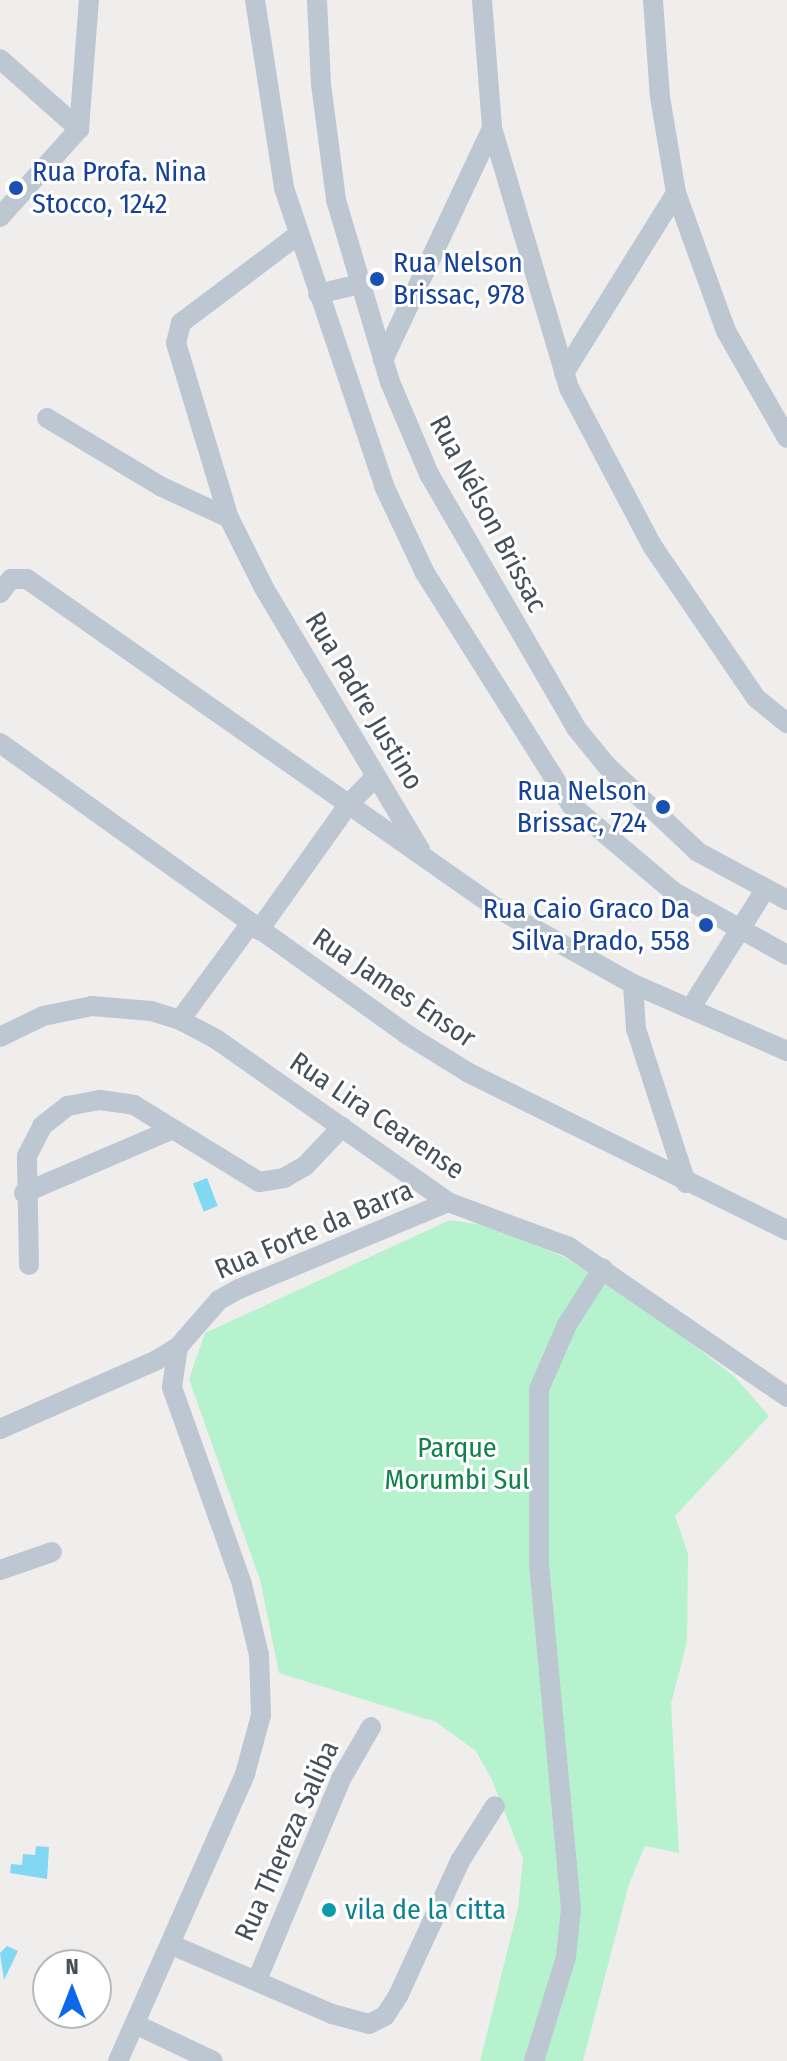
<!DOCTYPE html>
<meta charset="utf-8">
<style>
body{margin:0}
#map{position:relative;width:787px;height:2061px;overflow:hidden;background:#f0eded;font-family:"Fira Sans Condensed",sans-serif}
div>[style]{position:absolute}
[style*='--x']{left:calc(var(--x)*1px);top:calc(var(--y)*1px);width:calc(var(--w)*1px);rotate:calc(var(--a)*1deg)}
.green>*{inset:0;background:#b7f2cf}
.water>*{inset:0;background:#81d8f2;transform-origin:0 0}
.minor>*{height:20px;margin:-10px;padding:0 10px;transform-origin:10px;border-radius:10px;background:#bcc7d1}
.dots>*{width:22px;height:22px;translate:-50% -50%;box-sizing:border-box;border:4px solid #fff;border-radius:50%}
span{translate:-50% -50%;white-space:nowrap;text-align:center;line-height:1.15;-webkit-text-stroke:6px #fff;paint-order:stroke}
.transit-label{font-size:28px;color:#164399}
.left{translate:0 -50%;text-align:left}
.right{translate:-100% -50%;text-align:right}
.street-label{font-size:28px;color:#44505c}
.park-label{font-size:28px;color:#10824b}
.culture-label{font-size:28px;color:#0d838f}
.north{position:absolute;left:32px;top:1949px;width:80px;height:80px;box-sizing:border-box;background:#fff;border:2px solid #b4b9be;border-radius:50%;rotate:0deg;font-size:22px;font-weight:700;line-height:32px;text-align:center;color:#44505c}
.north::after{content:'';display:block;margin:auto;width:28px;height:36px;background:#0b68ec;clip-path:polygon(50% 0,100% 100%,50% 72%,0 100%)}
</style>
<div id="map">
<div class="green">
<div style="clip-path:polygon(450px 1220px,490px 1226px,564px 1257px,635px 1300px,735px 1377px,769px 1416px,675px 1516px,688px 1554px,687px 1642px,671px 1704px,679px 1853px,645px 1846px,629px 1884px,583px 2061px,480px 2061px,518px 1908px,523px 1859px,492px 1780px,476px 1751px,436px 1722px,279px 1673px,260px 1580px,189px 1379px,205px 1333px)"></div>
</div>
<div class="water">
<div style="left:207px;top:1178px;width:30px;height:15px;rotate:69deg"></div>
<div style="clip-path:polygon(36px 1846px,49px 1847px,47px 1879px,10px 1873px,11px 1864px,22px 1865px,23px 1854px,35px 1855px)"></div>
<div style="clip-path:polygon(7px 1946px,18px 1951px,4px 1980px,0 1953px)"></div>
</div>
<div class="minor">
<div style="--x:255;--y:0;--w:190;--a:81.2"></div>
<div style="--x:284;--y:188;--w:314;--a:71.4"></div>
<div style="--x:384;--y:486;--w:96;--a:64.8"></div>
<div style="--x:425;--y:573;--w:274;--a:57.8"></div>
<div style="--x:571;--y:805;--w:135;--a:40.2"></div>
<div style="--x:674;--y:892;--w:129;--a:29.1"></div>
<div style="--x:317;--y:0;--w:84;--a:87.3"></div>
<div style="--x:321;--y:84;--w:117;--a:82.6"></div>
<div style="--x:336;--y:200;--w:190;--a:73.5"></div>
<div style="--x:390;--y:382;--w:100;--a:67"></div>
<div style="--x:429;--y:474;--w:293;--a:59.9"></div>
<div style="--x:576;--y:728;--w:49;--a:50.8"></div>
<div style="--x:607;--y:766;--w:125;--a:43.4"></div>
<div style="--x:698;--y:852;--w:101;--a:28.3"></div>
<div style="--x:482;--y:0;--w:128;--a:85.5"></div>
<div style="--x:492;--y:128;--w:271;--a:73.5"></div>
<div style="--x:569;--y:388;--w:180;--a:62.2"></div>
<div style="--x:653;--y:547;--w:183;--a:55.7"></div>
<div style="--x:756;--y:698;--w:40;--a:39"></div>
<div style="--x:653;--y:0;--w:97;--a:85.9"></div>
<div style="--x:660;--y:97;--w:97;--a:80.5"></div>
<div style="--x:676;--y:193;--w:147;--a:70.1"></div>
<div style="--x:726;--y:331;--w:123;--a:60.3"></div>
<div style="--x:0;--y:59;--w:106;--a:41.5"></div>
<div style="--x:0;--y:217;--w:118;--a:-48.1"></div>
<div style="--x:79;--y:129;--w:129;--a:-85.6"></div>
<div style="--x:299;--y:234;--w:148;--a:143"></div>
<div style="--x:181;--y:323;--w:21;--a:104"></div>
<div style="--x:176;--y:343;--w:183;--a:73.2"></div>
<div style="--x:229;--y:518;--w:78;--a:63.4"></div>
<div style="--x:264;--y:588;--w:305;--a:59.2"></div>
<div style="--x:318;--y:294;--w:43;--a:-13.4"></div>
<div style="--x:383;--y:360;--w:256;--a:-64.8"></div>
<div style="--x:564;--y:373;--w:212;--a:-58.1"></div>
<div style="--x:47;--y:418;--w:134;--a:31"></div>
<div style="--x:162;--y:487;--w:74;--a:24.8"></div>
<div style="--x:0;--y:593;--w:18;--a:-52"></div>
<div style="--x:11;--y:579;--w:16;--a:0"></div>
<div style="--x:27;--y:579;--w:571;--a:35.02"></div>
<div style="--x:495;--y:907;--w:158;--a:29.2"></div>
<div style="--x:633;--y:984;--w:168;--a:23.5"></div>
<div style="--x:0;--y:743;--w:500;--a:35.6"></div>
<div style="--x:406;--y:1034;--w:74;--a:31.8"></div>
<div style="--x:469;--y:1073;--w:355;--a:26.3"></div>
<div style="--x:259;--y:930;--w:155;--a:-54.5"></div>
<div style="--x:349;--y:804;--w:39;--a:-46"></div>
<div style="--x:633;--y:984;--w:45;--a:86.2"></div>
<div style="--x:636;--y:1029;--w:162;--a:72"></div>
<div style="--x:692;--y:1006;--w:136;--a:-57.9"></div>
<div style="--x:180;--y:1020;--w:120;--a:-53.8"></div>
<div style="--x:0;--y:1037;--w:48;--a:-26"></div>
<div style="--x:43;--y:1016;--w:50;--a:-11.5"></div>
<div style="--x:92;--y:1006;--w:59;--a:4.8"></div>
<div style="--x:151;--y:1011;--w:30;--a:17"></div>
<div style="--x:180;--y:1020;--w:41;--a:27.8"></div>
<div style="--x:216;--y:1039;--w:284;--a:35.1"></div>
<div style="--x:448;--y:1202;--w:129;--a:20.4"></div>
<div style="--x:569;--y:1247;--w:265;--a:34.5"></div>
<div style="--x:24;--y:1193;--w:162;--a:-23.2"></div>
<div style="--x:29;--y:1265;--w:109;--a:-91.1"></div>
<div style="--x:27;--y:1156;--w:34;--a:-63"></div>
<div style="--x:42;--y:1126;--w:33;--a:-38"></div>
<div style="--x:68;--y:1106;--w:33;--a:-11"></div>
<div style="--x:100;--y:1100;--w:34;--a:8"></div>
<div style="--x:134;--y:1105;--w:147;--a:31.6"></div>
<div style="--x:259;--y:1182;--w:25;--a:-9"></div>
<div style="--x:284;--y:1178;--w:24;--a:-30"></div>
<div style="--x:305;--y:1166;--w:54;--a:-46.5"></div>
<div style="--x:0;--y:1429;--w:171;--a:-23.7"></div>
<div style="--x:157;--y:1360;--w:25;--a:-32"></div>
<div style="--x:178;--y:1347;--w:62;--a:-48.9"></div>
<div style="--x:219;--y:1300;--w:23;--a:-29"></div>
<div style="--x:239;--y:1289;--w:226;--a:-22.6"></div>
<div style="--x:0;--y:1570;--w:55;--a:-19.1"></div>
<div style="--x:172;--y:1945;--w:174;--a:23.3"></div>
<div style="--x:332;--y:2014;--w:38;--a:15"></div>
<div style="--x:369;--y:2024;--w:18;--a:-27"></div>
<div style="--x:385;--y:2016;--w:24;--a:-57"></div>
<div style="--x:398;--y:1996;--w:149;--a:-65.3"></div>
<div style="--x:460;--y:1861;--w:65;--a:-57.5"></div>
<div style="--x:257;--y:1980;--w:218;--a:-67.3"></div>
<div style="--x:341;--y:1779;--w:60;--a:-60"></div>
<div style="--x:135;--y:2024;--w:86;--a:25.4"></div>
<div style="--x:118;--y:2061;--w:314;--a:-66.1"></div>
<div style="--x:245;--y:1774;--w:61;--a:-74.8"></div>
<div style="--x:261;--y:1715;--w:60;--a:-91.9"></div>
<div style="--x:259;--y:1655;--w:73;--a:-103.5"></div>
<div style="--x:242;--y:1584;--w:209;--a:-109.6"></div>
<div style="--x:172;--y:1387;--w:40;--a:-81.5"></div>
<div style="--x:534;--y:2061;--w:109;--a:-72.9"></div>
<div style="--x:566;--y:1957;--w:48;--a:-84.1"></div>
<div style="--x:571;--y:1909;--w:347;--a:-95.3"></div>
<div style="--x:539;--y:1563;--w:174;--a:-90"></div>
<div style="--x:539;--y:1389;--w:70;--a:-66.4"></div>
<div style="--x:567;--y:1325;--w:67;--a:-57.7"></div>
</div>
<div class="dots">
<div style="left:16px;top:188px;background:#1a4fb4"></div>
<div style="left:377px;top:279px;background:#1a4fb4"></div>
<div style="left:663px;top:807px;background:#1a4fb4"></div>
<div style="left:706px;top:925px;background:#1a4fb4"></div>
<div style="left:329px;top:1910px;background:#0f9aa8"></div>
</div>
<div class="transit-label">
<span class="left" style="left:32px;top:188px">Rua Profa. Nina<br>Stocco, 1242</span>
<span class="left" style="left:393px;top:279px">Rua Nelson<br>Brissac, 978</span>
<span class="right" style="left:647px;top:807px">Rua Nelson<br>Brissac, 724</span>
<span class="right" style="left:690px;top:925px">Rua Caio Graco Da<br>Silva Prado, 558</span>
</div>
<div class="street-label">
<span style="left:488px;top:514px;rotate:62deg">Rua Nélson Brissac</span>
<span style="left:364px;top:701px;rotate:59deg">Rua Padre Justino</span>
<span style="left:394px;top:988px;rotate:34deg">Rua James Ensor</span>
<span style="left:377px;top:1116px;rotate:34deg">Rua Lira Cearense</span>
<span style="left:314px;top:1230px;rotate:-23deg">Rua Forte da Barra</span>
<span style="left:287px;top:1841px;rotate:-66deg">Rua Thereza Saliba</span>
</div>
<div class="park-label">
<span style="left:457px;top:1464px">Parque<br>Morumbi Sul</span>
</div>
<div class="culture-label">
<span class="left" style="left:345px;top:1910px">vila de la citta</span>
</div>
<div class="north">N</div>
</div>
